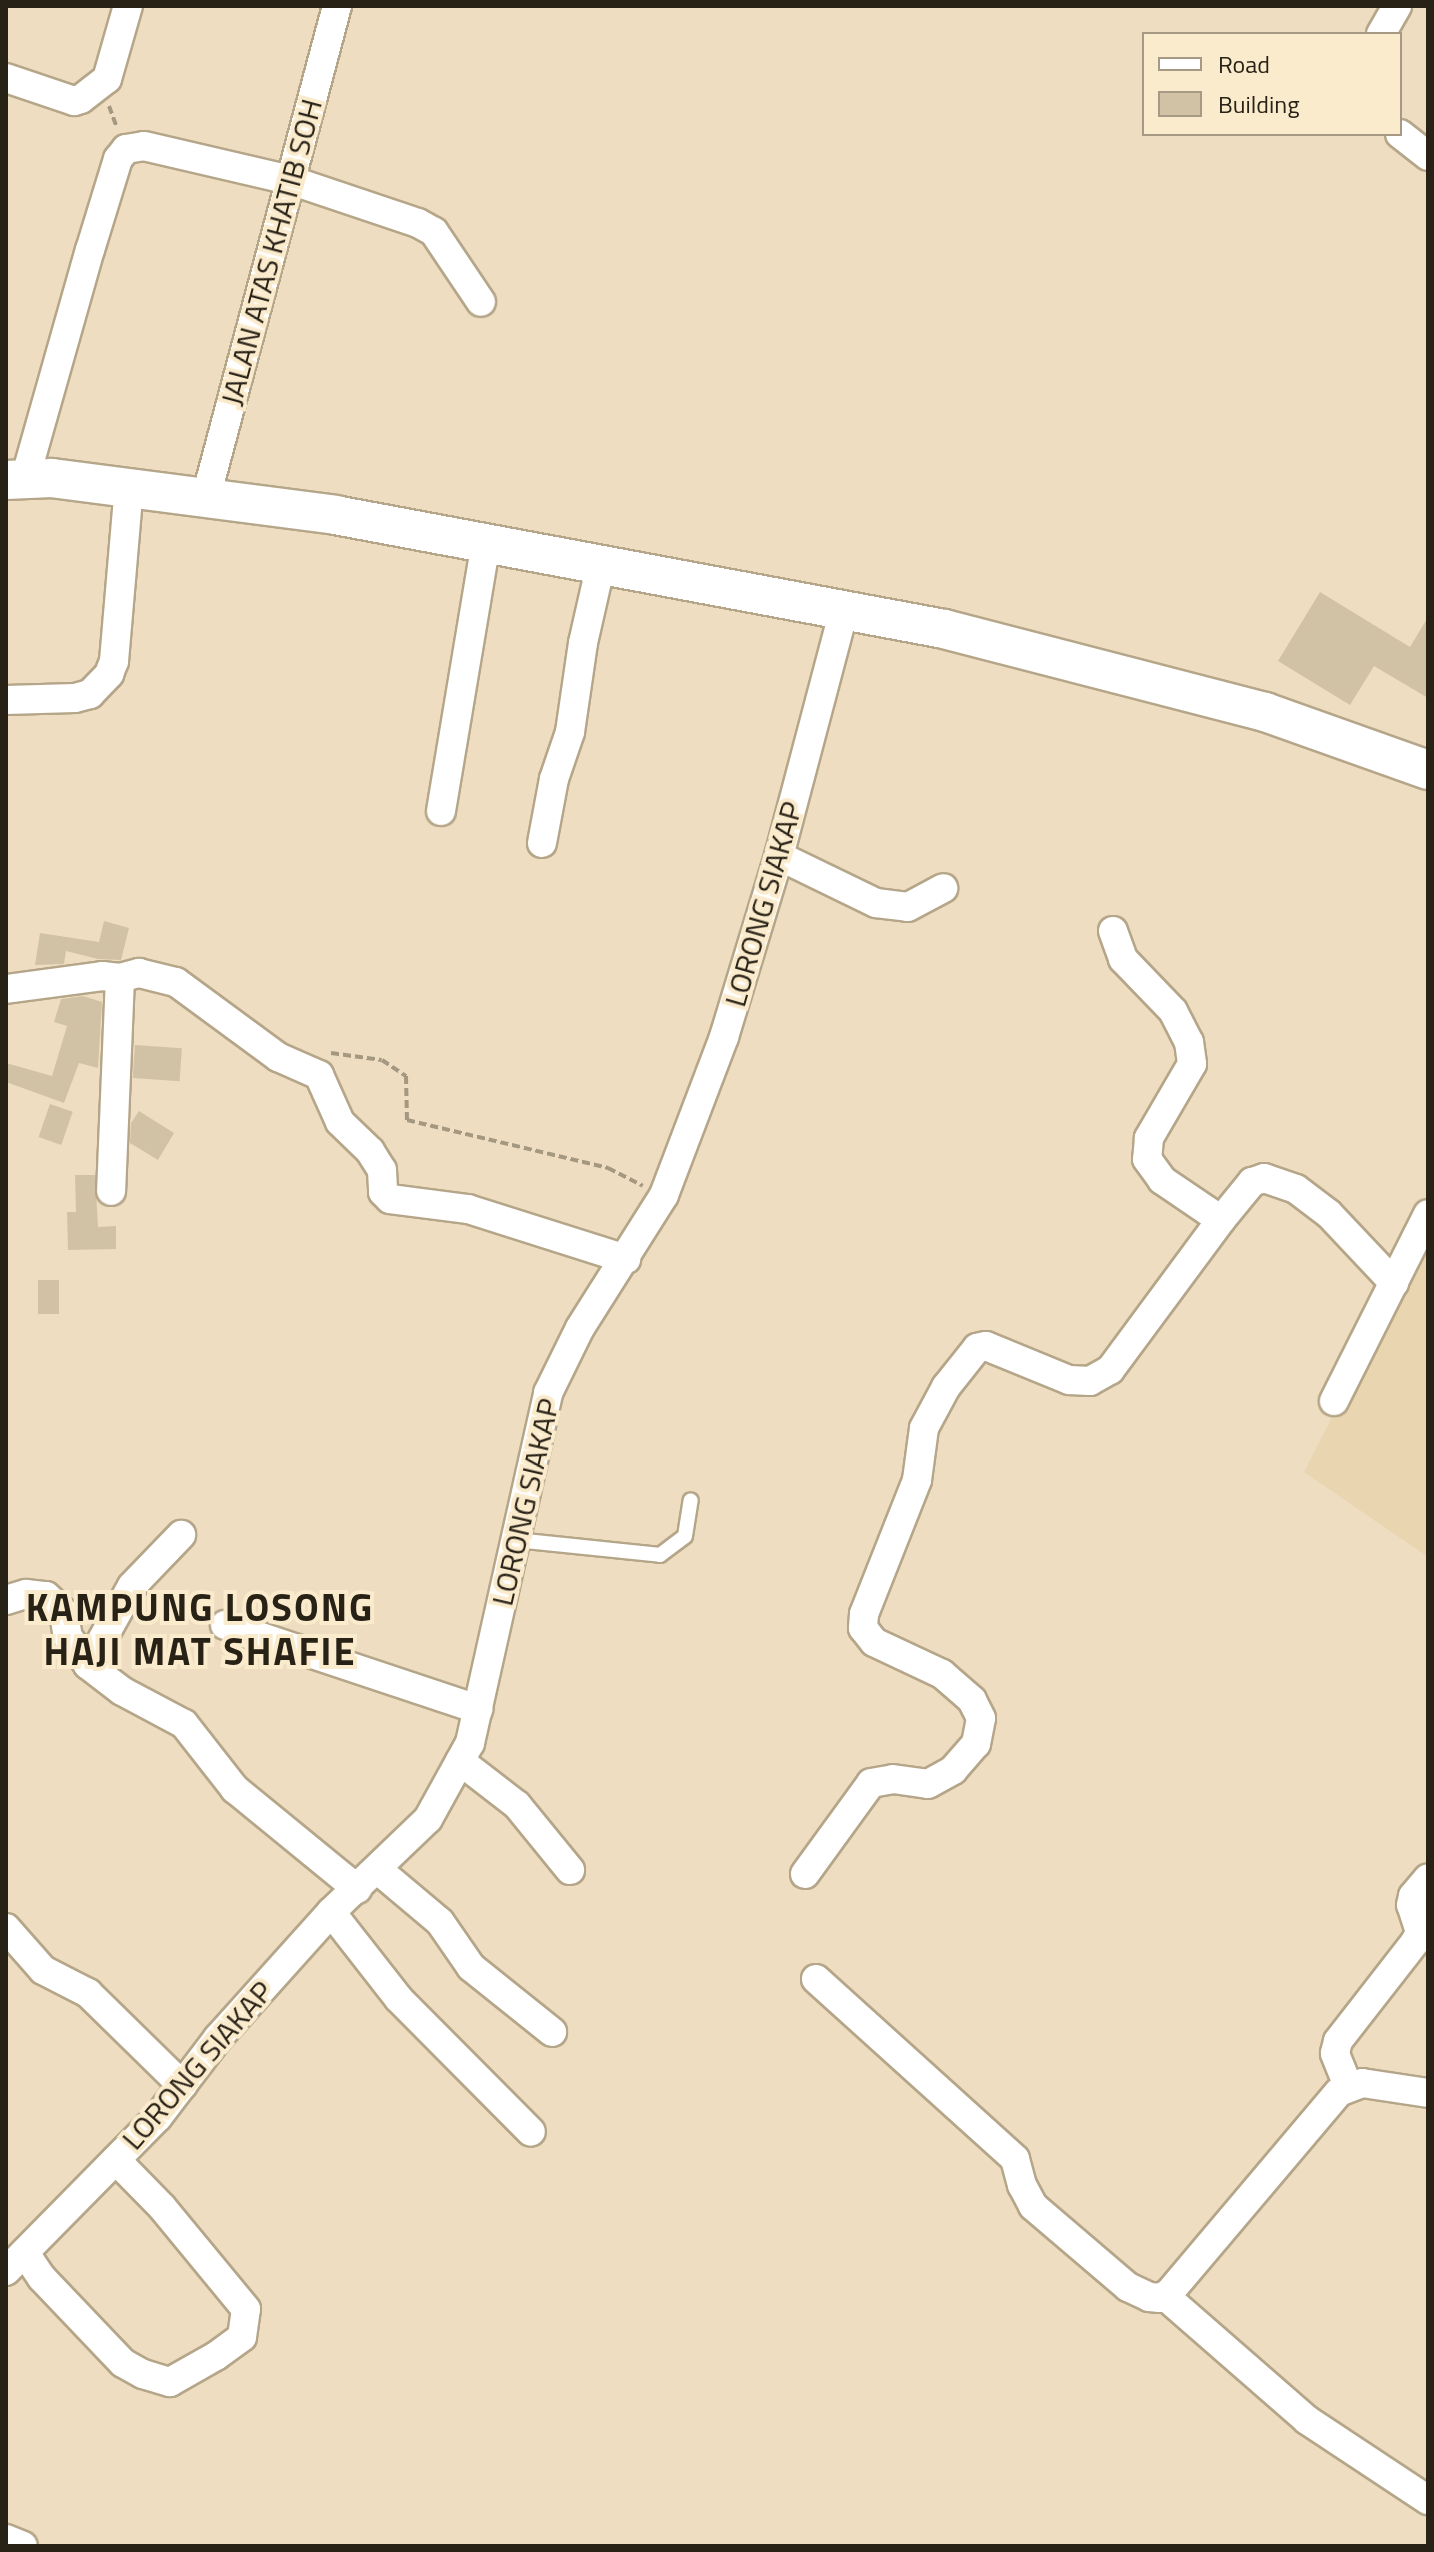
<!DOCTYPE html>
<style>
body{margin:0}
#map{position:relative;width:1434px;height:2552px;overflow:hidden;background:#eeddc0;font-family:"Titillium Web",sans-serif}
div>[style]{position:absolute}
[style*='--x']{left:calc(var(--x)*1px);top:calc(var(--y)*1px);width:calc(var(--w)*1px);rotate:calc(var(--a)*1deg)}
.built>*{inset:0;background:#e9d5b0}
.building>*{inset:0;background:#d2c2a5;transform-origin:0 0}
.path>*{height:4px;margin-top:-2px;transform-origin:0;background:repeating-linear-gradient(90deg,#a59881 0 8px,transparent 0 12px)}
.roads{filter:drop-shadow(2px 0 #b5a689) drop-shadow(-2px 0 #b5a689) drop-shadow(0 2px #b5a689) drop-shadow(0 -2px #b5a689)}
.lane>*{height:14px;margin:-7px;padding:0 7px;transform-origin:7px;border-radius:7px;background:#fff}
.street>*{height:28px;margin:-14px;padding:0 14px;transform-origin:14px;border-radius:14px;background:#fff}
.secondary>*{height:38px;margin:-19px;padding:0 19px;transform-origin:19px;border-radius:19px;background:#fff}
span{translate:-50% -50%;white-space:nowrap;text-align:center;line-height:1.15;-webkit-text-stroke:8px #fbebcd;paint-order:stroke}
.street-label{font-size:30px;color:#272116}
.district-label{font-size:38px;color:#272116;font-weight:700;letter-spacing:2px}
.frame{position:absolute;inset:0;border:8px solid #272116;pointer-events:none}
.legend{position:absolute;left:1142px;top:32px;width:260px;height:104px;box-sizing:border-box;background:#fbebcd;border:2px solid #a69a84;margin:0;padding:10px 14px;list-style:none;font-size:24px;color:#272116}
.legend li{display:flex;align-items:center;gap:16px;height:40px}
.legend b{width:40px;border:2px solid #a69a84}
</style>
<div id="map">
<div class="built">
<div style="clip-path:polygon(1428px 1229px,1428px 1557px,1304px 1472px)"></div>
</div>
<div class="building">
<div style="clip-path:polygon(1320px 592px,1410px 647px,1428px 617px,1428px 698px,1374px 666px,1350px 705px,1278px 661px)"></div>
<div style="clip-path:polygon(104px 921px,129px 928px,121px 960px,98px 959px,66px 951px,64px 964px,35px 965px,40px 933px,99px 942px)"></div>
<div style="clip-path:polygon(83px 996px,102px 1002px,98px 1068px,79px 1063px,64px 1103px,6px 1082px,6px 1063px,52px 1076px,67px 1026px,54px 1022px,61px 999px)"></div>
<div style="left:135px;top:1045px;width:47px;height:33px;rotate:4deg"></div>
<div style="left:50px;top:1104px;width:24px;height:35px;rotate:19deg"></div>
<div style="clip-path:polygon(139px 1111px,174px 1133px,158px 1160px,130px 1143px,131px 1123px)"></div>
<div style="clip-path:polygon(75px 1175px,95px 1175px,98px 1227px,116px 1226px,116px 1249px,68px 1250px,67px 1212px,76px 1212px)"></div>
<div style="left:38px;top:1280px;width:21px;height:34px"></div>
</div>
<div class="path">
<div style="--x:109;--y:106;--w:23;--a:70"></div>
<div style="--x:331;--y:1053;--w:51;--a:7.8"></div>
<div style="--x:382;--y:1060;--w:29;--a:34"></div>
<div style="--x:406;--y:1076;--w:44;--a:88.7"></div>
<div style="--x:407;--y:1120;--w:207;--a:13.4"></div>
<div style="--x:608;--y:1168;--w:39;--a:27"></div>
</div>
<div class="roads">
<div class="lane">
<div style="--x:516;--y:1540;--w:145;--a:5.9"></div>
<div style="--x:660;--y:1555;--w:31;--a:-37"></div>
<div style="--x:685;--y:1536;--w:36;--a:-81"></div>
</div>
<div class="street">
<div style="--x:1381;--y:34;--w:32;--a:-60"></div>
<div style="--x:6;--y:78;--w:72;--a:18.7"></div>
<div style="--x:74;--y:101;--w:7;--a:-16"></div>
<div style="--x:81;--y:99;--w:33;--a:-38"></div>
<div style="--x:107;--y:79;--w:76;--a:-74"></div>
<div style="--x:1400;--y:134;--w:36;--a:38"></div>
<div style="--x:25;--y:479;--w:238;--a:-74.2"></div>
<div style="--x:90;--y:250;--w:95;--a:-72.9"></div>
<div style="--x:118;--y:159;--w:13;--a:-51"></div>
<div style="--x:126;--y:149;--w:18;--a:-9"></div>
<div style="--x:144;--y:146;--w:150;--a:13.1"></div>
<div style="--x:290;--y:180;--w:135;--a:18.6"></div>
<div style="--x:418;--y:223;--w:18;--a:29"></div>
<div style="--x:434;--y:232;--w:84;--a:56.1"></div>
<div style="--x:206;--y:497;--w:508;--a:-75.06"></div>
<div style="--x:6;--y:700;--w:69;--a:-1.7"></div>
<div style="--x:75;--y:698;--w:16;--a:-15"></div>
<div style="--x:90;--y:694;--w:28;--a:-46"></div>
<div style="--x:109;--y:674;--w:14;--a:-69"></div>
<div style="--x:114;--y:661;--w:175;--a:-85.1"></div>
<div style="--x:441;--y:811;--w:272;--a:-80.5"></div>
<div style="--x:542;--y:843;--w:65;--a:-79.4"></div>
<div style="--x:554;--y:779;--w:50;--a:-71.2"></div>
<div style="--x:570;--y:732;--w:90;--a:-81.7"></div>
<div style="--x:583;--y:643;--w:81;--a:-77.2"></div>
<div style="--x:779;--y:856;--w:108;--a:25.9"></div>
<div style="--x:876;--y:903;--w:32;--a:7"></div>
<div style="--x:908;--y:907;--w:40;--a:-28"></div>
<div style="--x:1113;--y:931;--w:30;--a:70"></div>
<div style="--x:1123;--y:959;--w:72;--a:46.1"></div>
<div style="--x:1173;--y:1011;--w:35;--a:63"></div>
<div style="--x:1189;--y:1042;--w:22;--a:82"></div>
<div style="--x:1192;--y:1064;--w:86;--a:120.2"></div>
<div style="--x:1149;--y:1138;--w:21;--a:95"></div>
<div style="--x:1147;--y:1159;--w:26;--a:54"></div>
<div style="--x:1162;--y:1180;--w:71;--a:34.1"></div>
<div style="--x:120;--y:978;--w:20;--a:-15"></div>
<div style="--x:139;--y:973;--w:38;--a:14"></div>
<div style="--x:176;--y:982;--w:127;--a:36.3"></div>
<div style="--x:278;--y:1057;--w:45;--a:23.7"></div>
<div style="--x:319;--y:1075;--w:51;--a:65.9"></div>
<div style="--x:340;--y:1122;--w:42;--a:44"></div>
<div style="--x:370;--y:1151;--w:22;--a:58"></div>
<div style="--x:382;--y:1170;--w:22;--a:87"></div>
<div style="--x:383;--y:1192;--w:10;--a:45"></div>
<div style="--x:390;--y:1199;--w:79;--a:7.3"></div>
<div style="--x:468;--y:1209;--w:166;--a:17.6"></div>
<div style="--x:6;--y:989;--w:97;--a:-7.7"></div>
<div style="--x:102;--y:976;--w:18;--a:6"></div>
<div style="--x:120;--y:978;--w:213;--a:92.4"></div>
<div style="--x:1334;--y:1401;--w:209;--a:-63.3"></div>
<div style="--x:6;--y:1600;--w:21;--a:-17"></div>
<div style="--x:26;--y:1594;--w:20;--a:6"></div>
<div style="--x:46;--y:1596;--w:25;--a:43"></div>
<div style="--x:64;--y:1613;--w:24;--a:81"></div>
<div style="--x:68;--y:1637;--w:34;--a:54"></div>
<div style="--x:88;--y:1665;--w:43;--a:37.4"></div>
<div style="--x:122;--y:1691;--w:70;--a:28"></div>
<div style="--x:184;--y:1724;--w:83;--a:51.9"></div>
<div style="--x:235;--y:1789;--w:158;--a:39.3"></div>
<div style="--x:225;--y:1625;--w:267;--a:18.4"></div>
<div style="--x:88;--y:1665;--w:90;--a:-60.9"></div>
<div style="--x:132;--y:1586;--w:71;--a:-46.1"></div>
<div style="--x:460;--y:1761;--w:72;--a:37.7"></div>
<div style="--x:517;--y:1805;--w:84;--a:50.8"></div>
<div style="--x:377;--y:1869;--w:82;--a:40.1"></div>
<div style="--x:440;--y:1922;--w:55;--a:55.4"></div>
<div style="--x:471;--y:1967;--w:104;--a:38.7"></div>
<div style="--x:805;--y:1874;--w:112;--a:-54"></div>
<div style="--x:871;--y:1783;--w:22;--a:-10"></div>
<div style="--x:893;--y:1779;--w:35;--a:8"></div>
<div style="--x:928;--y:1784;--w:29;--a:-29"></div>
<div style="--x:953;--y:1770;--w:35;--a:-49"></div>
<div style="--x:976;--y:1744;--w:26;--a:-79"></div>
<div style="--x:981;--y:1718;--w:20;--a:-117"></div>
<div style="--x:972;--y:1700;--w:40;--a:-139"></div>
<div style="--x:942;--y:1674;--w:75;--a:-154.8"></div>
<div style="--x:874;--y:1642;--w:18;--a:-128"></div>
<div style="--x:863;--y:1628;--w:14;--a:-86"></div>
<div style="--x:864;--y:1614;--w:144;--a:-68.4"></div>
<div style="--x:917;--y:1480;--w:52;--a:-82.3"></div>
<div style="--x:924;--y:1428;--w:47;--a:-61.8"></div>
<div style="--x:946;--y:1387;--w:50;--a:-51.5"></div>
<div style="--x:977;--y:1348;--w:9;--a:-13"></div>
<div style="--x:986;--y:1346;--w:90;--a:22.3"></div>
<div style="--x:1069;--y:1380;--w:21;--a:3"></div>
<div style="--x:1090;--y:1381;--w:23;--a:-29"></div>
<div style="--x:1110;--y:1370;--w:187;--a:-53.5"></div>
<div style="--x:1221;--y:1220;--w:49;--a:-50.8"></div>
<div style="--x:1252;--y:1182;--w:13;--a:-18"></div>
<div style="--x:1264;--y:1178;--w:34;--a:19"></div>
<div style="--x:1296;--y:1189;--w:41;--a:37.1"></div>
<div style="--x:1329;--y:1214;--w:95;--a:46.7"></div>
<div style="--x:331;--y:1912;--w:110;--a:52"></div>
<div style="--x:399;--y:1999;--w:187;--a:45.2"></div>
<div style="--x:6;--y:1928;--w:56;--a:48.6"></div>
<div style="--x:43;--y:1970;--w:51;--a:27.1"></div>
<div style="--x:88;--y:1993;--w:132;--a:44.4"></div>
<div style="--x:816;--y:1979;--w:268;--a:42.1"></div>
<div style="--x:1015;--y:2159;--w:27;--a:75"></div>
<div style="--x:1022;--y:2185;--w:24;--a:62"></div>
<div style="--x:1033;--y:2206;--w:125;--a:40.5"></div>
<div style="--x:1128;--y:2287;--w:23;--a:25"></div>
<div style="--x:1149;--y:2297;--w:11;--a:5"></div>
<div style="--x:1160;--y:2298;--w:10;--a:-29"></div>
<div style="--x:1169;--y:2293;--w:263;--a:-49.8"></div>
<div style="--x:1339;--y:2092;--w:25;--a:-21"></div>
<div style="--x:1362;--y:2083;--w:67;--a:8.6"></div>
<div style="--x:1348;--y:2086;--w:35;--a:-112"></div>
<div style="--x:1335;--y:2053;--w:12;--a:-76"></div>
<div style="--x:1338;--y:2041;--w:125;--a:-52.1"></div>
<div style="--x:1415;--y:1942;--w:11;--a:-63"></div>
<div style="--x:1420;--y:1932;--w:28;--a:-108"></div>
<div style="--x:1411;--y:1905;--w:9;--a:-77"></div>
<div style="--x:1413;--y:1896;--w:23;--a:-50"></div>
<div style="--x:25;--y:2253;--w:30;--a:56"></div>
<div style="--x:42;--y:2278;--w:117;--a:46.4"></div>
<div style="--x:123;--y:2363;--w:23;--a:29"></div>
<div style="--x:143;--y:2374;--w:28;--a:17"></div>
<div style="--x:170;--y:2382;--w:53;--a:-29.5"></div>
<div style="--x:216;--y:2356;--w:32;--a:-36"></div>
<div style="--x:242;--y:2337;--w:28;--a:-82"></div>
<div style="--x:246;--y:2309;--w:132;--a:-129.5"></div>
<div style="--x:162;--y:2207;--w:66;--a:-134.4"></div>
<div style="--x:6;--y:2271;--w:216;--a:-45.4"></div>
<div style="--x:158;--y:2117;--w:99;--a:-52.8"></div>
<div style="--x:218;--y:2038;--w:169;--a:-48.1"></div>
<div style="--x:331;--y:1912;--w:134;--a:-43.8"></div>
<div style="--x:428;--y:1819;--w:87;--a:-61.1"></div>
<div style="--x:470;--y:1743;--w:359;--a:-77.4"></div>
<div style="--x:548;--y:1393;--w:72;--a:-63.8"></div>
<div style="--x:580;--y:1328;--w:157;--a:-57.7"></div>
<div style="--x:664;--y:1195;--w:169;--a:-69.2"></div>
<div style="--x:724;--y:1037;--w:189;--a:-73.1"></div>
<div style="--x:779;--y:856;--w:254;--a:-75.2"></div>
<div style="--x:1165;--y:2296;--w:189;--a:41.1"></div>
<div style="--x:1307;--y:2420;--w:145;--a:33.5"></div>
<div style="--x:6;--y:2539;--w:18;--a:22"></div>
</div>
<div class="secondary">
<div style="--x:6;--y:480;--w:46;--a:-2.5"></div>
<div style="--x:52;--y:478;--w:285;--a:7.4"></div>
<div style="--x:335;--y:515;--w:620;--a:10.6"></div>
<div style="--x:944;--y:629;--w:332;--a:14.5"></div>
<div style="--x:1265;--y:712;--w:173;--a:19.6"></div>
</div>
</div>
<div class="street-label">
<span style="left:271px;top:252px;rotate:-75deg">JALAN ATAS KHATIB SOH</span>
<span style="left:763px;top:904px;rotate:-74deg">LORONG SIAKAP</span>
<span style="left:525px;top:1502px;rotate:-77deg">LORONG SIAKAP</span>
<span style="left:197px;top:2065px;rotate:-49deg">LORONG SIAKAP</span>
</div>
<div class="district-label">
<span style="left:200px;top:1630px">KAMPUNG LOSONG<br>HAJI MAT SHAFIE</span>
</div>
<div class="frame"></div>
<ul class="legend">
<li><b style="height:10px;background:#fff"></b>Road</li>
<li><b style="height:22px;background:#d2c2a5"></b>Building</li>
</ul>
</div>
